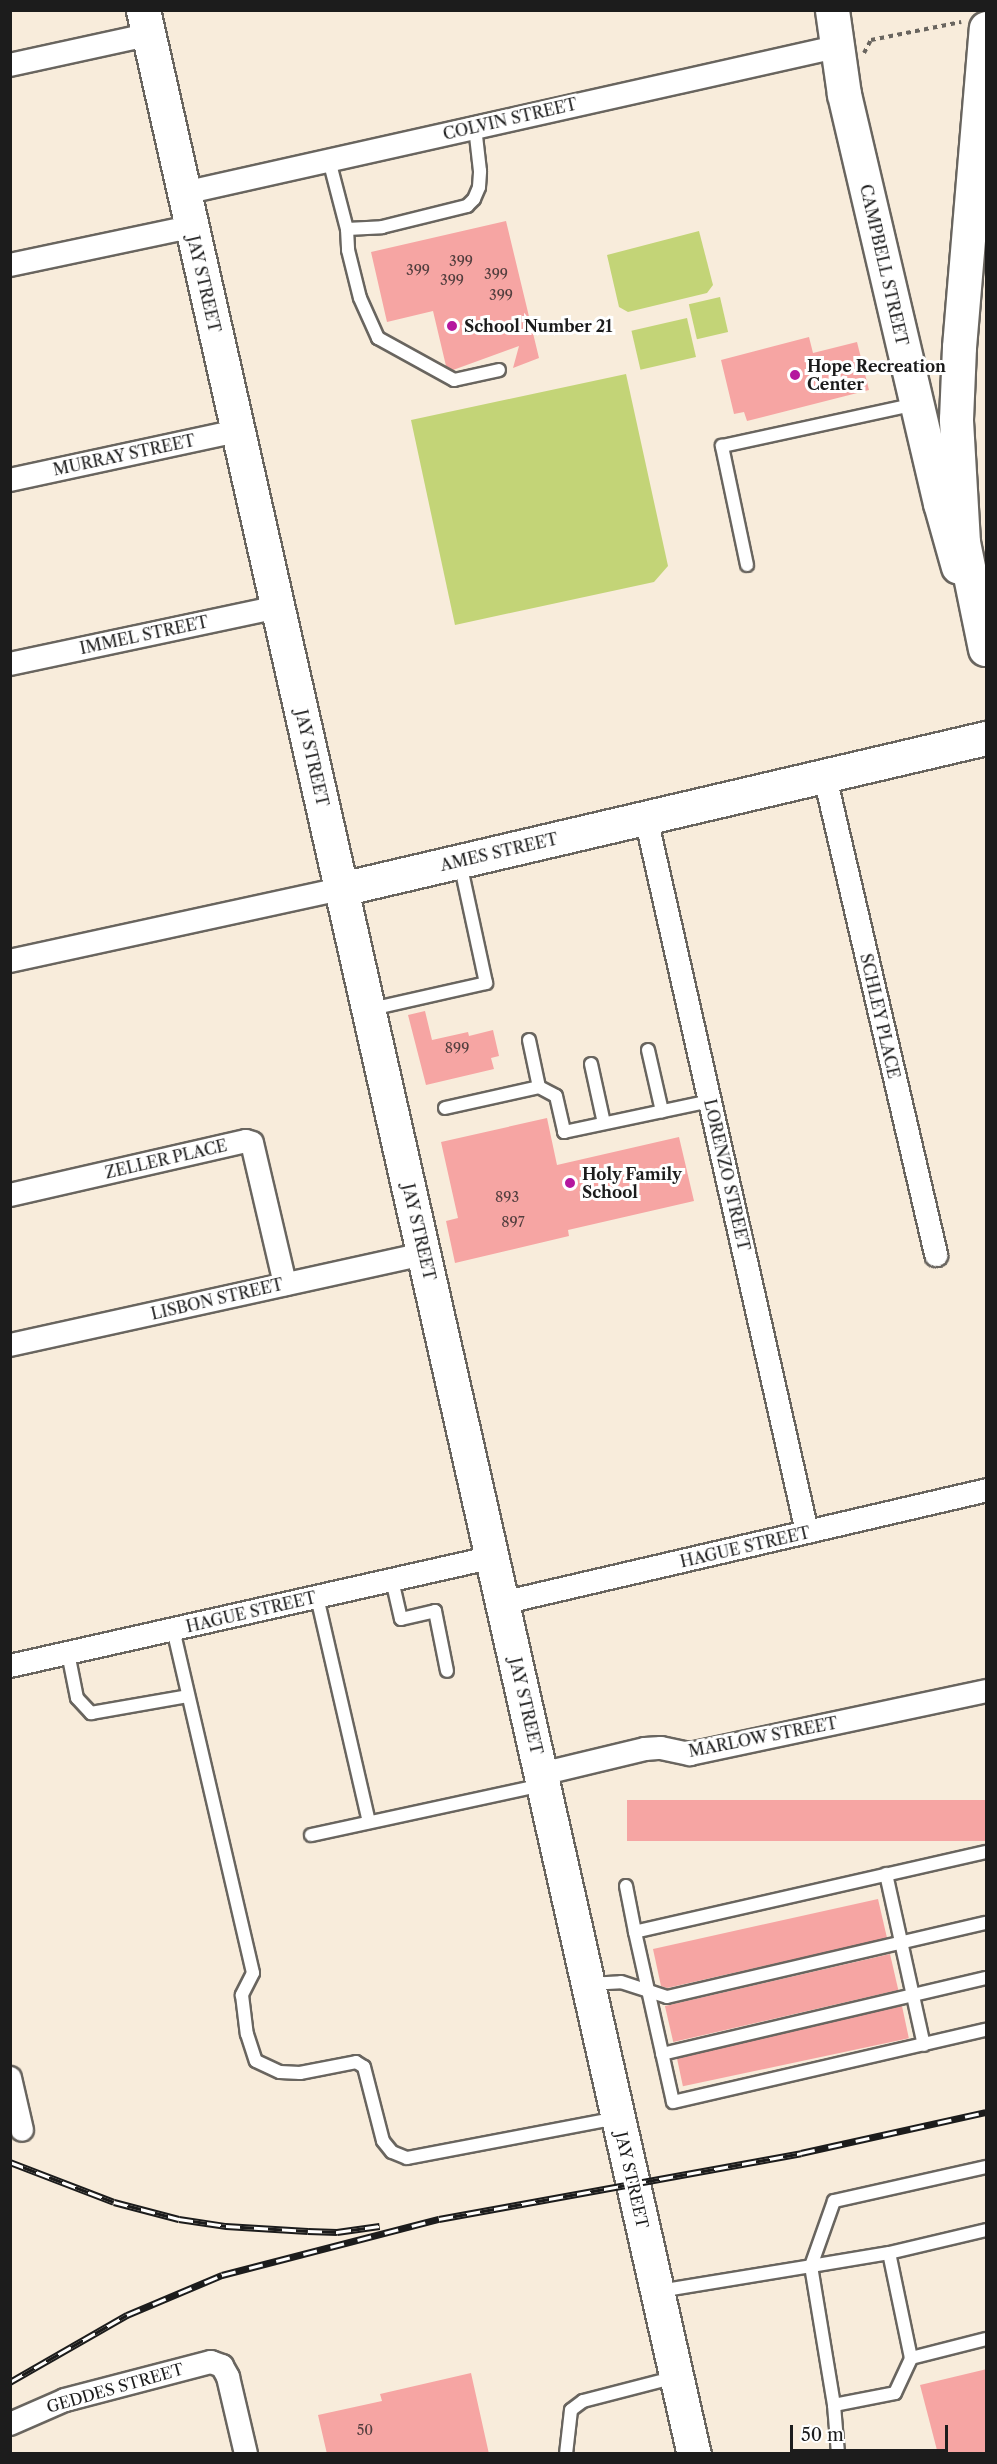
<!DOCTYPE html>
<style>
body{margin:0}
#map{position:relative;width:997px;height:2464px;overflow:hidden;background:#f8ecdb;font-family:"Libre Caslon Text",serif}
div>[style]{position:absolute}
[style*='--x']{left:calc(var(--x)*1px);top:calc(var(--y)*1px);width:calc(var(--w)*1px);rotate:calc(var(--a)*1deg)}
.green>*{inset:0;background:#c3d477;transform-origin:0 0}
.building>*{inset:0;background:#f6a5a3;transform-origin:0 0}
.path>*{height:4px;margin-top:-2px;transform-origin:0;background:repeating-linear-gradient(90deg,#69655f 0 4.5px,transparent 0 9px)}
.roads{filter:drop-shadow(2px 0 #69655f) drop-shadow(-2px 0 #69655f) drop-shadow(0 2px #69655f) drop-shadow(0 -2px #69655f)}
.lane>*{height:12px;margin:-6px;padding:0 6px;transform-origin:6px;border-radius:6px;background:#fff}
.street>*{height:22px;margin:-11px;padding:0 11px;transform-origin:11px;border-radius:11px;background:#fff}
.secondary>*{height:33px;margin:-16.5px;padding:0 16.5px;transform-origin:16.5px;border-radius:16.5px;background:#fff}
.highway>*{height:33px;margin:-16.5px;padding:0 16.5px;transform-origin:16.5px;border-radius:16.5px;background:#fff}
.rail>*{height:7px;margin-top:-3.5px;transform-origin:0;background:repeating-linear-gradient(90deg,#fff 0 14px,#1c1c1c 0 28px);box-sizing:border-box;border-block:2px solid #1c1c1c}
.dots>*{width:16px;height:16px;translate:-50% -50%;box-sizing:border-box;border:3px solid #fff;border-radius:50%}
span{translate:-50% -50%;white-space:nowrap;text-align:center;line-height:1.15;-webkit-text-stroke:6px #fff;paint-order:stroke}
.number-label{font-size:14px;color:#523e3e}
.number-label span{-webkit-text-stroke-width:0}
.street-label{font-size:16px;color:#1c1c1c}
.poi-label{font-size:16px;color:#1c1c1c;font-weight:700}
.left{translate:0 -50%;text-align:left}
.frame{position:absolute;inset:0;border:12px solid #1c1c1c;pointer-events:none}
.scale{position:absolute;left:790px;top:2425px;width:158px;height:27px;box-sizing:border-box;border:3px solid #1c1c1c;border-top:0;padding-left:8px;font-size:18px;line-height:21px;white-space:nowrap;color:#1c1c1c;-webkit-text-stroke:4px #fff;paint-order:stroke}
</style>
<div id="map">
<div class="green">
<div style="clip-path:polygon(699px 231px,713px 285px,707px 293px,628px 312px,619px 307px,607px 255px)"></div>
<div style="left:720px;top:297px;width:36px;height:32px;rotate:77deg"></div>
<div style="left:687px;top:318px;width:40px;height:57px;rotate:77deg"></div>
<div style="clip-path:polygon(626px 374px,668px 566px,654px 582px,455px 625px,411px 420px)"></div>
</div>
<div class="building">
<div style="clip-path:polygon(506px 221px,539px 358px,513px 368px,519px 346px,453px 370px,446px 366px,433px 311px,387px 322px,371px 252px)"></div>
<div style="clip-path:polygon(809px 337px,813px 353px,857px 342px,869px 390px,747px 421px,744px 412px,734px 414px,721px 360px)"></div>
<div style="clip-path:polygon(425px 1011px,432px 1040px,468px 1032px,469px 1036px,493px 1030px,499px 1056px,491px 1058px,494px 1069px,426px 1085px,408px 1015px)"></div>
<div style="clip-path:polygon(547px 1118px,557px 1165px,679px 1137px,694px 1201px,568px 1230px,569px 1236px,455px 1263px,446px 1221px,458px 1218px,441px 1142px)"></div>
<div style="left:987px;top:1800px;width:41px;height:360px;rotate:90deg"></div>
<div style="clip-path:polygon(878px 1899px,887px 1938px,667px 1988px,661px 1986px,653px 1949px)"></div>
<div style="left:890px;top:1954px;width:37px;height:231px;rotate:77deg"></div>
<div style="left:902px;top:2006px;width:33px;height:231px;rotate:78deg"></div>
<div style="clip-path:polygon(987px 2369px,987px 2454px,938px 2454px,920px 2385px)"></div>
<div style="clip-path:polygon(471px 2373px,489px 2454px,327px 2454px,318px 2415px,382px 2401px,380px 2394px)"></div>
</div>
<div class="path">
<div style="--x:864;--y:53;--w:15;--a:-62"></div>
<div style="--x:871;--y:40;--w:92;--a:-11.3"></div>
</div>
<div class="roads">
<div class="lane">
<div style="--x:329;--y:160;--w:71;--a:75.4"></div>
<div style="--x:347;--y:229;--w:21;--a:87"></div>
<div style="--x:348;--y:250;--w:49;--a:76"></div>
<div style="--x:360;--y:298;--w:44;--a:65.8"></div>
<div style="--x:378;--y:338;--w:87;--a:28.9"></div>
<div style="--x:454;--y:380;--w:46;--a:-12.5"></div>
<div style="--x:347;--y:229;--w:35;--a:-3"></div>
<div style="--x:382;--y:227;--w:88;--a:-13.9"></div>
<div style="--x:467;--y:206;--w:10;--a:-45"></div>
<div style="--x:474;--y:199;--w:13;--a:-67"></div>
<div style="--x:479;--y:187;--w:16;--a:-86"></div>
<div style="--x:480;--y:171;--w:44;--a:-96.5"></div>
<div style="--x:747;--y:565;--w:122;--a:-101.9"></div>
<div style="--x:722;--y:446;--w:198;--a:-12.2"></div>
<div style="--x:371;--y:1009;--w:118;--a:-12.7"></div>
<div style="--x:486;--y:983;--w:123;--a:-102.2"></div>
<div style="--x:529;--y:1040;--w:48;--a:78"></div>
<div style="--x:648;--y:1050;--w:63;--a:77.1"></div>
<div style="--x:591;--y:1064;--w:60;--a:77.6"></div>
<div style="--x:445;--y:1108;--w:96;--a:-12.6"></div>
<div style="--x:539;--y:1087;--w:19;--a:28"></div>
<div style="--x:556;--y:1096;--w:37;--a:77"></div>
<div style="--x:564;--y:1132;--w:149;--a:-12"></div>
<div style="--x:392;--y:1580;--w:40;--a:77"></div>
<div style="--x:401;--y:1619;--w:35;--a:-13"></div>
<div style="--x:435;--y:1611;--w:61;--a:78.7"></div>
<div style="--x:317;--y:1597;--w:231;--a:77"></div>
<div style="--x:173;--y:1629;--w:353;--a:76.9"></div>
<div style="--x:253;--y:1973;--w:25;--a:117"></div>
<div style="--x:242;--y:1995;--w:39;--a:83"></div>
<div style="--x:247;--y:2034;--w:28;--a:72"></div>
<div style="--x:256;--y:2061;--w:26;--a:25"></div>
<div style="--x:280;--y:2072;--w:20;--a:3"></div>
<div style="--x:300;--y:2073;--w:57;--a:-11.1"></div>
<div style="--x:356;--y:2062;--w:9;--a:32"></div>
<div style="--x:364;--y:2067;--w:76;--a:75.6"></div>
<div style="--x:383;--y:2141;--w:14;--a:51"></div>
<div style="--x:392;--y:2152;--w:16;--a:22"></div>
<div style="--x:407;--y:2158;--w:214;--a:-10.8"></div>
<div style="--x:68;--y:1653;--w:46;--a:78.7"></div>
<div style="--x:77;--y:1698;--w:21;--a:47"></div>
<div style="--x:91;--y:1713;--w:98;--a:-9.9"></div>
<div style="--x:311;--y:1835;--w:236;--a:-12.2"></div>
<div style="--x:986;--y:1852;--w:360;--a:167.2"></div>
<div style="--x:635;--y:1932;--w:174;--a:77.4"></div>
<div style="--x:673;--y:2102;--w:321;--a:-13"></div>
<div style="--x:886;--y:1874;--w:175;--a:77.5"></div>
<div style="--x:626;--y:1886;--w:47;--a:78.9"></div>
<div style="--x:588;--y:1984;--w:33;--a:-3"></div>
<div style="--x:621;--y:1982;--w:48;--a:18.1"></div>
<div style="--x:667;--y:1997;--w:327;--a:-13.1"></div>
<div style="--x:662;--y:2054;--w:333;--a:-13.2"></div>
<div style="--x:889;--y:2253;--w:100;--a:-13.3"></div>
<div style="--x:659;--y:2291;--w:154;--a:-9.3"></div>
<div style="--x:811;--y:2266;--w:141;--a:80.6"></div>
<div style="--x:834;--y:2405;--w:49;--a:85.3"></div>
<div style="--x:911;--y:2358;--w:107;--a:-101.8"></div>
<div style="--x:889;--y:2253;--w:79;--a:170.5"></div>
<div style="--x:811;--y:2266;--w:69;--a:-70.5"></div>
<div style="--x:834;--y:2201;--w:156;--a:-12.6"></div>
<div style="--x:834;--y:2405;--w:62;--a:-11.1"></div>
<div style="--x:895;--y:2393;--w:38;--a:-65"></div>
<div style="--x:911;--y:2358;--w:77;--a:-14.2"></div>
<div style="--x:566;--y:2454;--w:44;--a:-83.5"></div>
<div style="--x:571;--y:2410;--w:15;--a:-37"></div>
<div style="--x:583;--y:2401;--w:96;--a:-14.5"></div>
</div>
<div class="street">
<div style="--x:10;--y:65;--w:141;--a:-12.3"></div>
<div style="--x:184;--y:193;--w:668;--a:-12.62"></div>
<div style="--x:10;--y:265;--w:185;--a:-11.9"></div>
<div style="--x:10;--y:480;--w:232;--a:-12.2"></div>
<div style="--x:10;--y:664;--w:274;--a:-12"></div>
<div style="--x:825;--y:777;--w:491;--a:76.9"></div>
<div style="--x:646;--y:818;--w:732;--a:77.29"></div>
<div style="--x:10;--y:961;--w:339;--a:-12.3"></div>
<div style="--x:10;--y:1195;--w:242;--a:-12.9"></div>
<div style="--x:246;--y:1141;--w:6;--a:18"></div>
<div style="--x:252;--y:1143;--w:145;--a:76.8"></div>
<div style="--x:10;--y:1345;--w:424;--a:-12.4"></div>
<div style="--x:502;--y:1603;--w:497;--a:-13.1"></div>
<div style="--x:10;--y:1666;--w:494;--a:-12.7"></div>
<div style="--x:541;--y:1774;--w:107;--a:-13.5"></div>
<div style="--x:645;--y:1749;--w:16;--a:-4"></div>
<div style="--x:661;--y:1748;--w:30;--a:12"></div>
<div style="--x:690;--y:1754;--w:303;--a:-12"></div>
<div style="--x:10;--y:2078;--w:53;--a:77"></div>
<div style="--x:10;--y:2424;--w:60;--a:-23.6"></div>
<div style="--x:65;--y:2400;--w:151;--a:-14.6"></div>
<div style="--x:211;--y:2362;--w:12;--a:20"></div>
<div style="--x:222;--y:2366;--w:13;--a:61"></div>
<div style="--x:228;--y:2377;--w:79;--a:76.8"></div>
</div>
<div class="secondary">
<div style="--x:143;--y:10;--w:2505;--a:77.3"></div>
<div style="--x:832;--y:10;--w:85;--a:81.9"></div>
<div style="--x:844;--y:94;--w:420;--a:76.8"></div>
<div style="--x:940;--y:503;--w:66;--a:74.3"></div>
<div style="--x:341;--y:889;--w:662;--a:-13.18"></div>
</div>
<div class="highway">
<div style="--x:985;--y:649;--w:109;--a:-101.6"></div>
<div style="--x:963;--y:542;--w:123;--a:-93.3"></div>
<div style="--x:956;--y:419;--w:72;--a:-87.6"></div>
<div style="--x:959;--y:347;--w:320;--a:-85.2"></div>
</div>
</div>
<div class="rail">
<div style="--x:10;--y:2162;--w:111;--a:21"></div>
<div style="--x:114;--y:2202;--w:67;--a:14.7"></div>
<div style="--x:179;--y:2219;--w:48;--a:8.5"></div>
<div style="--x:226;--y:2226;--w:82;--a:3.5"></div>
<div style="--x:308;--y:2231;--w:29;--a:2"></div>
<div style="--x:337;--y:2232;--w:43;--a:-7.9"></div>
<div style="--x:10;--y:2382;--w:135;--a:-29.8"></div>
<div style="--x:127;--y:2315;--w:103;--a:-22.8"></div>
<div style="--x:222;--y:2275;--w:224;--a:-14.5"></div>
<div style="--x:439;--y:2219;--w:368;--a:-10.3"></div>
<div style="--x:801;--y:2153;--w:189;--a:-12.5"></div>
</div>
<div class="dots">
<div style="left:452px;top:326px;background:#b5179e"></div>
<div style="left:795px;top:375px;background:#b5179e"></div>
<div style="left:570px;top:1183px;background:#b5179e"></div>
</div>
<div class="number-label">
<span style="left:461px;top:261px">399</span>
<span style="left:418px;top:270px">399</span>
<span style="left:496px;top:274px">399</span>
<span style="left:452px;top:280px">399</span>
<span style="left:501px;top:295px">399</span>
<span style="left:457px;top:1048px">899</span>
<span style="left:507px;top:1197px">893</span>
<span style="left:513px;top:1222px">897</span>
<span style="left:365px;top:2430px">50</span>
</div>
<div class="street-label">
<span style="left:510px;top:119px;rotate:-13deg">COLVIN STREET</span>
<span style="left:884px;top:265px;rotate:77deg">CAMPBELL STREET</span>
<span style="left:204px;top:284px;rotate:77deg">JAY STREET</span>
<span style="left:124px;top:455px;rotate:-12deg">MURRAY STREET</span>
<span style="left:144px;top:635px;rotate:-12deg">IMMEL STREET</span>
<span style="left:312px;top:758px;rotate:77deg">JAY STREET</span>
<span style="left:499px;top:852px;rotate:-13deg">AMES STREET</span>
<span style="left:880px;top:1016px;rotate:77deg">SCHLEY PLACE</span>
<span style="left:166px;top:1159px;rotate:-13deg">ZELLER PLACE</span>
<span style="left:727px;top:1175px;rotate:77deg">LORENZO STREET</span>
<span style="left:419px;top:1232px;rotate:77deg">JAY STREET</span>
<span style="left:217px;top:1299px;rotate:-13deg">LISBON STREET</span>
<span style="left:745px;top:1547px;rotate:-13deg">HAGUE STREET</span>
<span style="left:251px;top:1612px;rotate:-13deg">HAGUE STREET</span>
<span style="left:526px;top:1706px;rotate:77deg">JAY STREET</span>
<span style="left:763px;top:1737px;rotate:-11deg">MARLOW STREET</span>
<span style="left:632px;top:2180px;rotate:77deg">JAY STREET</span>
<span style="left:115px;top:2388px;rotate:-16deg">GEDDES STREET</span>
</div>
<div class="poi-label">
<span class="left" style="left:464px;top:326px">School Number 21</span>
<span class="left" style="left:807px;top:375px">Hope Recreation<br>Center</span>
<span class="left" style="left:582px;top:1183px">Holy Family<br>School</span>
</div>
<div class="frame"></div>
<div class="scale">50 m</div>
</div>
